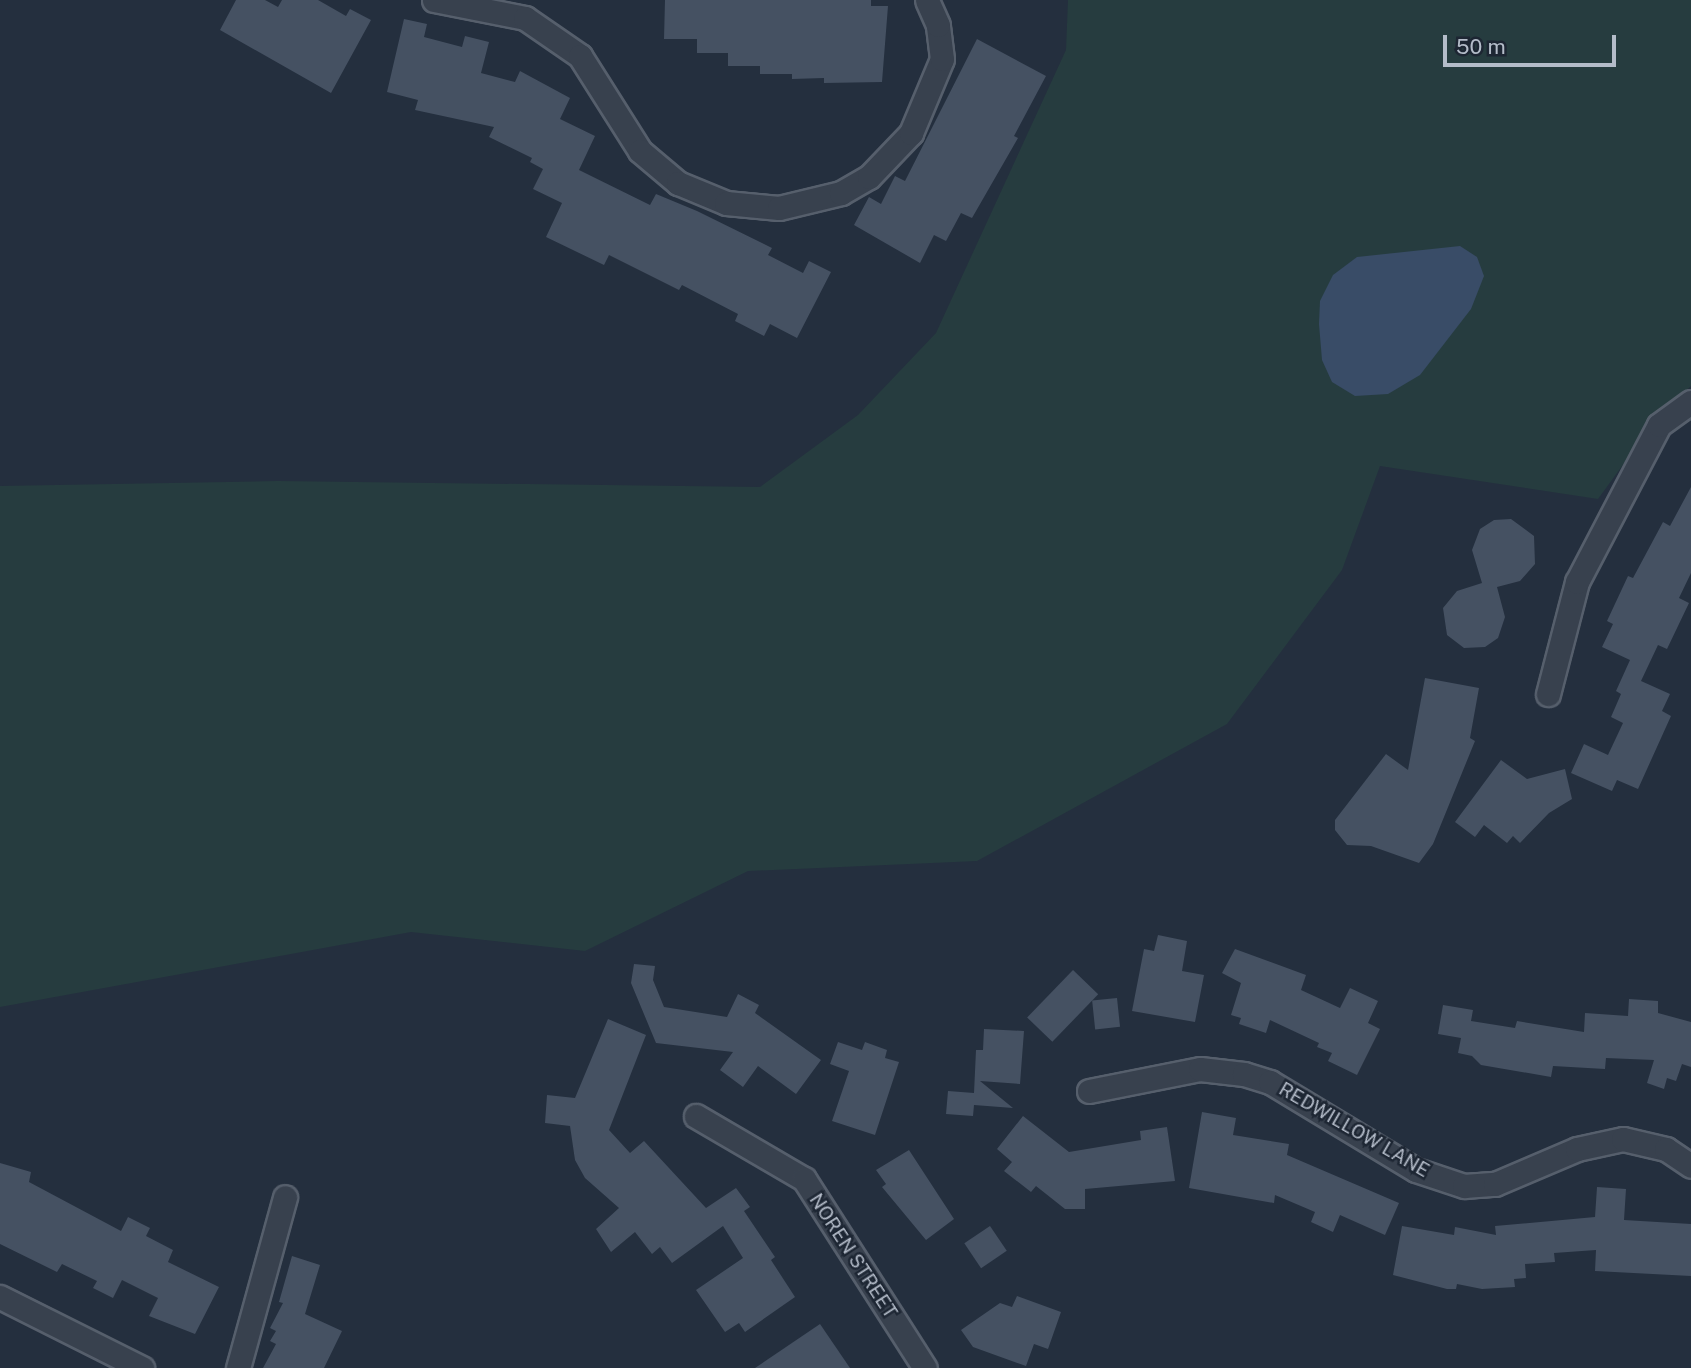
<!DOCTYPE html>
<style>
body{margin:0}
#map{position:relative;width:1691px;height:1368px;overflow:hidden;background:#242f3e;font-family:"Public Sans",sans-serif}
div>[style]{position:absolute}
[style*='--x']{left:calc(var(--x)*1px);top:calc(var(--y)*1px);width:calc(var(--w)*1px);rotate:calc(var(--a)*1deg)}
.green>*{inset:0;background:#263c3f}
.water>*{inset:0;background:#394c67}
.building>*{inset:0;background:#455162;transform-origin:0 0}
.roads{filter:drop-shadow(2px 0 #565f6c) drop-shadow(-2px 0 #565f6c) drop-shadow(0 2px #565f6c) drop-shadow(0 -2px #565f6c)}
.minor>*{height:23px;margin:-11.5px;padding:0 11.5px;transform-origin:11.5px;border-radius:11.5px;background:#38414e}
span{translate:-50% -50%;white-space:nowrap;text-align:center;line-height:1.15;-webkit-text-stroke:5px #1d2633;paint-order:stroke}
.street-label{font-size:19px;color:#b4bcc9}
.scale{position:absolute;left:1443px;top:35px;width:173px;height:32px;box-sizing:border-box;border:4px solid #b4bcc9;border-top:0;padding-left:9px;font-size:21px;line-height:24px;white-space:nowrap;color:#b4bcc9;-webkit-text-stroke:5px #1d2633;paint-order:stroke}
</style>
<div id="map">
<div class="green">
<div style="clip-path:polygon(1068px 0,1691px 0,1691px 386px,1660px 414px,1598px 499px,1380px 466px,1342px 570px,1227px 724px,977px 861px,748px 871px,585px 951px,411px 932px,0 1007px,0 486px,278px 481px,760px 487px,858px 415px,936px 333px,1066px 50px)"></div>
</div>
<div class="water">
<div style="clip-path:polygon(1460px 246px,1477px 257px,1484px 276px,1471px 309px,1420px 375px,1388px 394px,1355px 396px,1332px 382px,1322px 360px,1319px 324px,1320px 301px,1333px 275px,1357px 257px)"></div>
</div>
<div class="building">
<div style="clip-path:polygon(236px 0,265px 0,278px 7px,282px 0,318px 0,346px 16px,350px 9px,371px 20px,331px 93px,220px 30px)"></div>
<div style="clip-path:polygon(665px 0,871px 0,871px 6px,888px 6px,882px 82px,824px 83px,824px 78px,792px 79px,792px 74px,760px 74px,760px 66px,728px 66px,728px 53px,697px 53px,697px 39px,664px 39px)"></div>
<div style="clip-path:polygon(404px 19px,427px 24px,424px 37px,462px 47px,465px 36px,489px 42px,481px 73px,515px 82px,520px 71px,570px 98px,560px 119px,595px 136px,579px 170px,650px 205px,656px 194px,697px 211px,772px 248px,768px 255px,803px 273px,809px 261px,831px 272px,797px 338px,770px 324px,764px 336px,735px 321px,738px 314px,682px 285px,679px 290px,609px 255px,604px 265px,546px 237px,562px 203px,533px 189px,543px 169px,530px 162px,532px 158px,489px 137px,494px 127px,415px 110px,418px 100px,387px 92px)"></div>
<div style="clip-path:polygon(977px 39px,1046px 76px,1014px 136px,1018px 138px,972px 218px,961px 213px,946px 241px,934px 235px,920px 263px,854px 225px,869px 197px,881px 204px,895px 176px,905px 181px)"></div>
<div style="clip-path:polygon(1691px 487px,1691px 573px,1679px 598px,1689px 603px,1667px 649px,1658px 645px,1641px 681px,1670px 694px,1662px 711px,1671px 716px,1638px 789px,1617px 780px,1612px 791px,1571px 773px,1584px 744px,1608px 755px,1623px 723px,1611px 717px,1621px 694px,1616px 691px,1630px 660px,1602px 647px,1613px 624px,1607px 621px,1628px 576px,1633px 578px,1663px 522px,1670px 526px)"></div>
<div style="clip-path:polygon(1511px 519px,1534px 536px,1535px 564px,1520px 581px,1497px 587px,1505px 617px,1498px 638px,1485px 647px,1464px 648px,1447px 635px,1443px 608px,1457px 591px,1482px 583px,1472px 550px,1480px 529px,1494px 520px)"></div>
<div style="clip-path:polygon(1425px 678px,1479px 688px,1470px 738px,1475px 741px,1433px 844px,1419px 863px,1371px 846px,1347px 845px,1335px 830px,1335px 820px,1386px 754px,1408px 770px)"></div>
<div style="clip-path:polygon(1501px 760px,1527px 779px,1565px 769px,1572px 799px,1549px 813px,1520px 843px,1513px 836px,1507px 843px,1484px 825px,1475px 837px,1455px 822px)"></div>
<div style="clip-path:polygon(1158px 935px,1187px 941px,1182px 971px,1204px 975px,1195px 1022px,1132px 1011px,1144px 949px,1154px 951px)"></div>
<div style="clip-path:polygon(1235px 949px,1306px 975px,1301px 990px,1340px 1008px,1350px 988px,1378px 1001px,1368px 1023px,1380px 1029px,1357px 1075px,1328px 1061px,1332px 1053px,1317px 1047px,1319px 1043px,1270px 1020px,1266px 1033px,1239px 1024px,1241px 1018px,1231px 1015px,1241px 983px,1222px 973px)"></div>
<div style="clip-path:polygon(634px 964px,655px 966px,653px 980px,664px 1007px,727px 1017px,738px 994px,759px 1005px,755px 1013px,821px 1060px,796px 1094px,758px 1066px,743px 1087px,720px 1070px,733px 1052px,656px 1043px,631px 983px)"></div>
<div style="left:1073px;top:970px;width:35px;height:66px;rotate:44deg"></div>
<div style="left:1117px;top:998px;width:29px;height:25px;rotate:84deg"></div>
<div style="clip-path:polygon(1629px 999px,1658px 1001px,1658px 1013px,1691px 1022px,1691px 1067px,1682px 1064px,1676px 1081px,1667px 1078px,1664px 1089px,1647px 1083px,1654px 1060px,1606px 1058px,1605px 1069px,1553px 1066px,1551px 1077px,1481px 1065px,1472px 1056px,1458px 1053px,1461px 1038px,1438px 1034px,1443px 1005px,1473px 1010px,1471px 1021px,1515px 1028px,1517px 1021px,1584px 1032px,1585px 1013px,1628px 1016px)"></div>
<div style="clip-path:polygon(608px 1019px,646px 1035px,609px 1130px,630px 1153px,644px 1141px,706px 1208px,736px 1188px,750px 1207px,744px 1211px,775px 1257px,771px 1260px,795px 1297px,745px 1332px,739px 1323px,725px 1332px,696px 1290px,743px 1258px,723px 1226px,672px 1263px,660px 1247px,652px 1254px,635px 1232px,611px 1252px,596px 1229px,619px 1208px,585px 1178px,575px 1160px,570px 1126px,545px 1123px,547px 1095px,575px 1098px)"></div>
<div style="clip-path:polygon(984px 1029px,1024px 1031px,1020px 1084px,980px 1081px,1013px 1108px,974px 1105px,973px 1116px,946px 1114px,948px 1091px,974px 1093px,976px 1050px,983px 1050px)"></div>
<div style="clip-path:polygon(838px 1042px,862px 1050px,865px 1042px,887px 1050px,885px 1058px,899px 1062px,875px 1135px,832px 1121px,849px 1071px,830px 1064px)"></div>
<div style="clip-path:polygon(1202px 1112px,1236px 1118px,1233px 1135px,1289px 1144px,1287px 1155px,1399px 1203px,1385px 1235px,1340px 1215px,1333px 1232px,1311px 1222px,1315px 1212px,1275px 1195px,1274px 1203px,1189px 1188px)"></div>
<div style="clip-path:polygon(1023px 1116px,1069px 1152px,1141px 1140px,1140px 1131px,1167px 1127px,1175px 1181px,1085px 1189px,1085px 1209px,1065px 1209px,1036px 1186px,1031px 1192px,1004px 1171px,1012px 1162px,997px 1149px)"></div>
<div style="clip-path:polygon(909px 1150px,954px 1219px,926px 1240px,882px 1187px,886px 1184px,876px 1170px)"></div>
<div style="clip-path:polygon(0 1163px,31px 1172px,29px 1182px,121px 1231px,128px 1217px,150px 1228px,146px 1236px,173px 1250px,168px 1262px,219px 1287px,195px 1334px,149px 1316px,158px 1298px,122px 1280px,113px 1298px,93px 1288px,97px 1281px,62px 1264px,57px 1272px,0 1244px)"></div>
<div style="clip-path:polygon(1597px 1187px,1626px 1189px,1624px 1220px,1691px 1224px,1691px 1276px,1595px 1271px,1596px 1250px,1554px 1253px,1555px 1262px,1525px 1264px,1526px 1278px,1514px 1279px,1515px 1287px,1482px 1289px,1457px 1284px,1456px 1289px,1447px 1289px,1393px 1275px,1402px 1226px,1454px 1235px,1455px 1227px,1496px 1235px,1495px 1226px,1595px 1217px)"></div>
<div style="left:990px;top:1226px;width:30px;height:31px;rotate:56deg"></div>
<div style="clip-path:polygon(292px 1256px,320px 1265px,305px 1314px,342px 1331px,324px 1368px,263px 1368px,276px 1344px,270px 1341px,276px 1331px,270px 1328px,283px 1303px,279px 1302px)"></div>
<div style="clip-path:polygon(1017px 1296px,1061px 1312px,1048px 1349px,1034px 1344px,1026px 1366px,973px 1347px,961px 1330px,1000px 1303px,1012px 1307px)"></div>
<div style="clip-path:polygon(820px 1324px,850px 1368px,755px 1368px)"></div>
</div>
<div class="roads">
<div class="minor">
<div style="--x:434;--y:0;--w:93;--a:11.2"></div>
<div style="--x:525;--y:18;--w:67;--a:34.6"></div>
<div style="--x:580;--y:56;--w:112;--a:57.7"></div>
<div style="--x:640;--y:151;--w:50;--a:40.1"></div>
<div style="--x:678;--y:183;--w:52;--a:22.6"></div>
<div style="--x:726;--y:203;--w:53;--a:5.4"></div>
<div style="--x:779;--y:208;--w:64;--a:-13.6"></div>
<div style="--x:841;--y:193;--w:32;--a:-30"></div>
<div style="--x:869;--y:177;--w:61;--a:-46.3"></div>
<div style="--x:911;--y:133;--w:80;--a:-67.3"></div>
<div style="--x:942;--y:59;--w:34;--a:-97"></div>
<div style="--x:938;--y:25;--w:27;--a:-114"></div>
<div style="--x:1548;--y:694;--w:116;--a:-75.5"></div>
<div style="--x:1577;--y:582;--w:177;--a:-62.4"></div>
<div style="--x:1659;--y:425;--w:39;--a:-36"></div>
<div style="--x:1089;--y:1091;--w:113;--a:-11.2"></div>
<div style="--x:1200;--y:1069;--w:44;--a:6.5"></div>
<div style="--x:1244;--y:1074;--w:27;--a:17"></div>
<div style="--x:1270;--y:1082;--w:170;--a:31.1"></div>
<div style="--x:1416;--y:1170;--w:51;--a:18.4"></div>
<div style="--x:1464;--y:1186;--w:31;--a:-4"></div>
<div style="--x:1495;--y:1184;--w:89;--a:-23.1"></div>
<div style="--x:1577;--y:1149;--w:47;--a:-12.3"></div>
<div style="--x:1623;--y:1139;--w:44;--a:13.1"></div>
<div style="--x:1666;--y:1149;--w:30;--a:34"></div>
<div style="--x:696;--y:1116;--w:125;--a:30.3"></div>
<div style="--x:804;--y:1179;--w:224;--a:57.4"></div>
<div style="--x:0;--y:1297;--w:159;--a:26.6"></div>
<div style="--x:238;--y:1368;--w:177;--a:-74.6"></div>
</div>
</div>
<div class="street-label">
<span style="left:1354px;top:1130px;rotate:30deg">REDWILLOW LANE</span>
<span style="left:853px;top:1256px;rotate:57deg">NOREN STREET</span>
</div>
<div class="scale">50 m</div>
</div>
